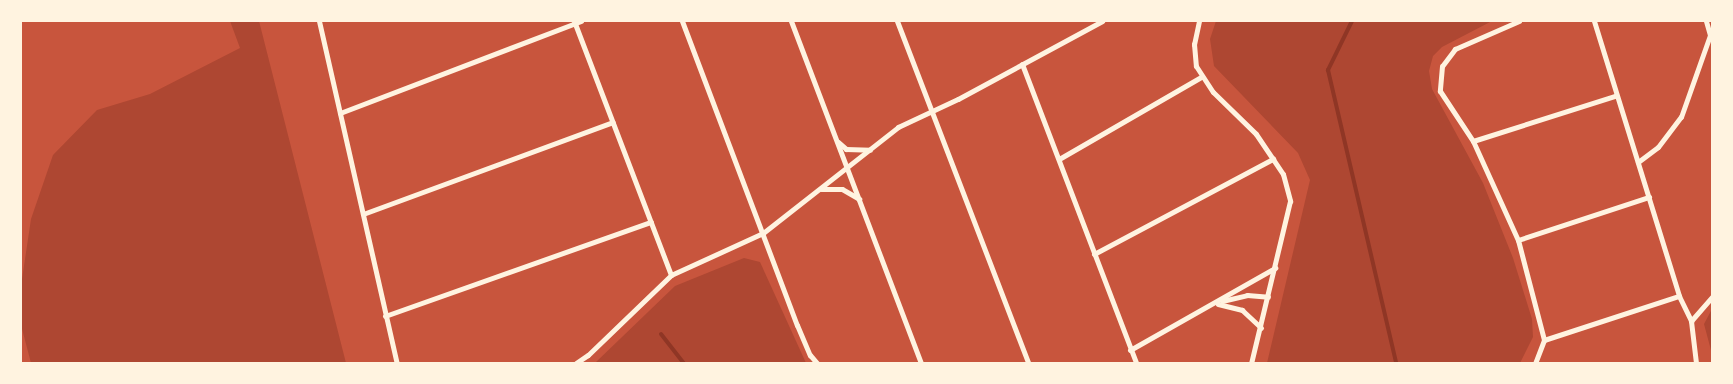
<!DOCTYPE html>
<style>
body{margin:0}
#map{position:relative;width:1733px;height:384px;overflow:hidden;background:#c8553d;font-family:Cabin,sans-serif}
div>[style]{position:absolute}
[style*='--x']{left:calc(var(--x)*1px);top:calc(var(--y)*1px);width:calc(var(--w)*1px);rotate:calc(var(--a)*1deg)}
.green>*{inset:0;background:#ae4732}
.stream>*{height:4px;margin:-2px;padding:0 2px;transform-origin:2px;border-radius:2px;background:#8f3625}
.minor>*{height:5px;margin:-2.5px;padding:0 2.5px;transform-origin:2.5px;border-radius:2.5px;background:#fff3e0}
span{translate:-50% -50%;white-space:nowrap;text-align:center;line-height:1.15;-webkit-text-stroke:4px #fff3e0;paint-order:stroke}
.frame{position:absolute;inset:0;border:22px solid #fff3e0;pointer-events:none}
</style>
<div id="map">
<div class="green">
<div style="clip-path:polygon(230px 21px,259px 21px,346px 363px,31px 363px,21px 325px,21px 286px,31px 219px,53px 155px,97px 110px,150px 94px,240px 48px)"></div>
<div style="clip-path:polygon(1216px 21px,1492px 21px,1442px 47px,1433px 56px,1429px 71px,1432px 89px,1483px 183px,1513px 258px,1532px 319px,1533px 337px,1520px 363px,1267px 363px,1310px 180px,1298px 153px,1214px 66px,1210px 39px)"></div>
<div style="clip-path:polygon(744px 258px,760px 262px,806px 363px,595px 363px,675px 286px)"></div>
<div style="clip-path:polygon(1712px 309px,1712px 354px,1704px 324px)"></div>
</div>
<div class="stream">
<div style="--x:1352;--y:21;--w:55;--a:116.1"></div>
<div style="--x:1328;--y:70;--w:301;--a:76.9"></div>
<div style="--x:661;--y:334;--w:37;--a:52"></div>
</div>
<div class="minor">
<div style="--x:319;--y:21;--w:351;--a:77.2"></div>
<div style="--x:574;--y:21;--w:272;--a:69.1"></div>
<div style="--x:682;--y:21;--w:325;--a:69.3"></div>
<div style="--x:797;--y:325;--w:33;--a:67"></div>
<div style="--x:810;--y:355;--w:11;--a:49"></div>
<div style="--x:791;--y:21;--w:366;--a:69.2"></div>
<div style="--x:897;--y:21;--w:366;--a:69"></div>
<div style="--x:1199;--y:21;--w:24;--a:102"></div>
<div style="--x:1194;--y:44;--w:22;--a:85"></div>
<div style="--x:1196;--y:66;--w:31;--a:57"></div>
<div style="--x:1213;--y:92;--w:60;--a:44.3"></div>
<div style="--x:1256;--y:134;--w:48;--a:56"></div>
<div style="--x:1283;--y:174;--w:28;--a:75"></div>
<div style="--x:1290;--y:201;--w:167;--a:103.5"></div>
<div style="--x:1519;--y:21;--w:70;--a:156.4"></div>
<div style="--x:1455;--y:49;--w:21;--a:127"></div>
<div style="--x:1442;--y:66;--w:25;--a:95"></div>
<div style="--x:1440;--y:91;--w:60;--a:56.6"></div>
<div style="--x:1473;--y:141;--w:109;--a:65.6"></div>
<div style="--x:1518;--y:240;--w:103;--a:75.4"></div>
<div style="--x:1544;--y:340;--w:25;--a:111"></div>
<div style="--x:1594;--y:21;--w:288;--a:72.8"></div>
<div style="--x:1679;--y:296;--w:28;--a:64"></div>
<div style="--x:1691;--y:321;--w:42;--a:83.2"></div>
<div style="--x:1022;--y:64;--w:320;--a:69.1"></div>
<div style="--x:340;--y:113;--w:258;--a:-20.9"></div>
<div style="--x:1473;--y:141;--w:149;--a:-17.6"></div>
<div style="--x:838;--y:142;--w:11;--a:41"></div>
<div style="--x:846;--y:149;--w:24;--a:2"></div>
<div style="--x:1059;--y:159;--w:164;--a:-30"></div>
<div style="--x:1638;--y:162;--w:25;--a:-37"></div>
<div style="--x:1658;--y:147;--w:38;--a:-53"></div>
<div style="--x:1681;--y:117;--w:87;--a:-70.5"></div>
<div style="--x:1710;--y:35;--w:15;--a:-106"></div>
<div style="--x:821;--y:189;--w:21;--a:0"></div>
<div style="--x:842;--y:189;--w:20;--a:30"></div>
<div style="--x:363;--y:214;--w:266;--a:-20.2"></div>
<div style="--x:1518;--y:240;--w:138;--a:-18.2"></div>
<div style="--x:1094;--y:254;--w:203;--a:-28"></div>
<div style="--x:1222;--y:301;--w:26;--a:-13"></div>
<div style="--x:1247;--y:295;--w:21;--a:5"></div>
<div style="--x:1218;--y:304;--w:25;--a:14"></div>
<div style="--x:1242;--y:310;--w:26;--a:43"></div>
<div style="--x:385;--y:316;--w:282;--a:-19.5"></div>
<div style="--x:1691;--y:321;--w:32;--a:-49"></div>
<div style="--x:1544;--y:340;--w:142;--a:-18.1"></div>
<div style="--x:1130;--y:350;--w:167;--a:-29.5"></div>
<div style="--x:576;--y:363;--w:14;--a:-34"></div>
<div style="--x:588;--y:355;--w:115;--a:-43.9"></div>
<div style="--x:671;--y:275;--w:101;--a:-24.5"></div>
<div style="--x:763;--y:233;--w:172;--a:-38.1"></div>
<div style="--x:898;--y:127;--w:66;--a:-25"></div>
<div style="--x:958;--y:99;--w:164;--a:-28.4"></div>
</div>
<div class="frame"></div>
</div>
